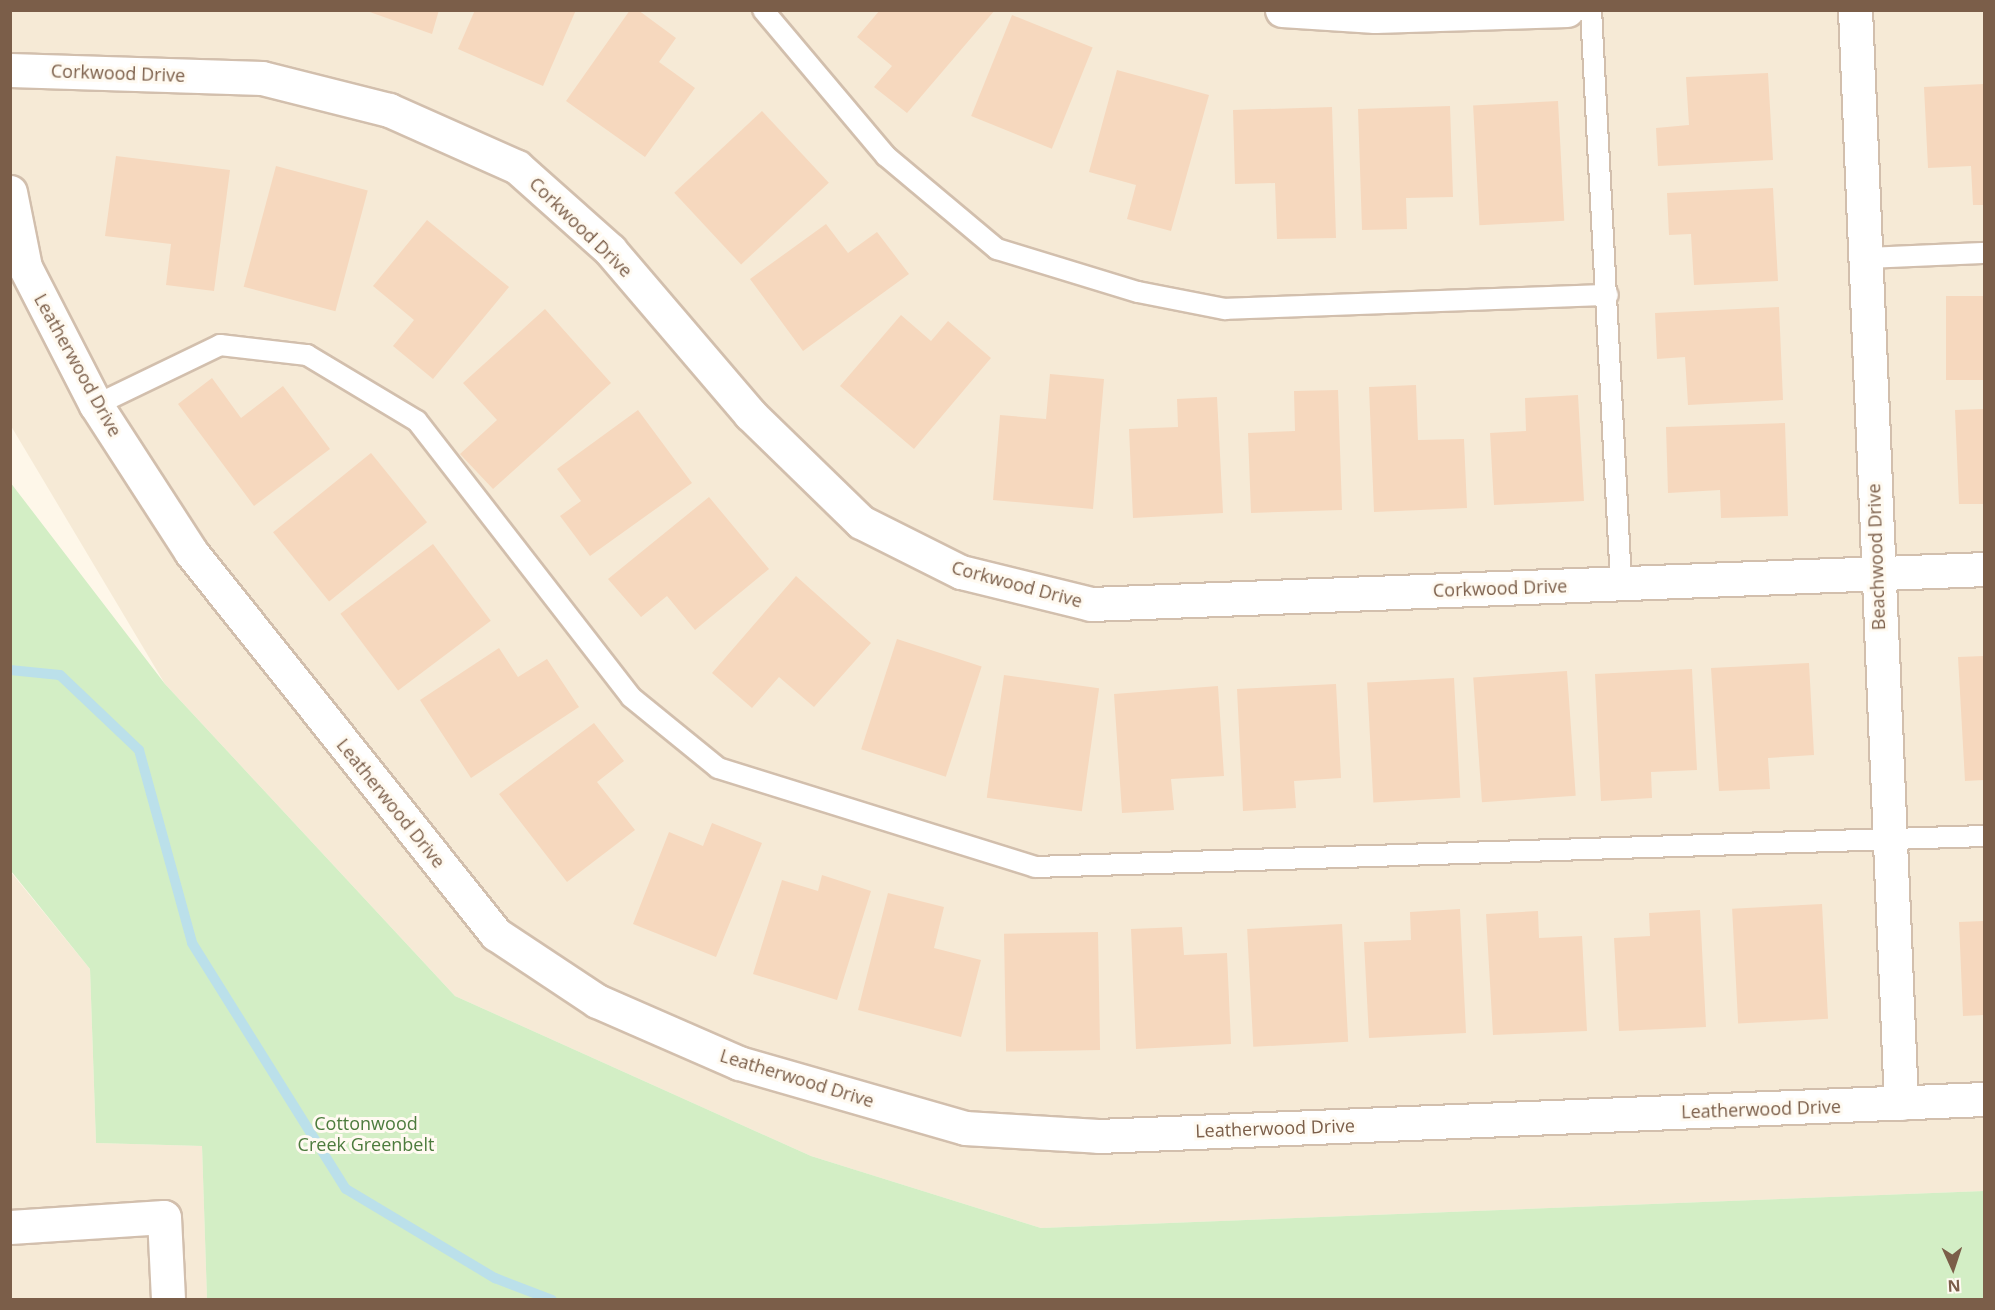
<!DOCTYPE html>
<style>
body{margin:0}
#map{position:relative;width:1995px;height:1310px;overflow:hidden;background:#fef7e9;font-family:"Open Sans",sans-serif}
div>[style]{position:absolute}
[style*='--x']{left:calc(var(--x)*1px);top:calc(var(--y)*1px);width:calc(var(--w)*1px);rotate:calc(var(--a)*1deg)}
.residential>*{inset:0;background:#f6ead6}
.green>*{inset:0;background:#d3eec5}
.stream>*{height:10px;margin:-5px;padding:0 5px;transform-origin:5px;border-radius:5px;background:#bbe0ea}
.building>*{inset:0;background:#f6d8be;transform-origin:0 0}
.roads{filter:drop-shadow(2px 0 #d2bfad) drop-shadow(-2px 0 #d2bfad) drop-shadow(0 2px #d2bfad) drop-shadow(0 -2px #d2bfad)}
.service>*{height:20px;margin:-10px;padding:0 10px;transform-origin:10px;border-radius:10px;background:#fff}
.minor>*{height:33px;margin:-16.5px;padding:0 16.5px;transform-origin:16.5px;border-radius:16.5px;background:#fff}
span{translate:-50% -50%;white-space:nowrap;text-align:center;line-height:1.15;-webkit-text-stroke:6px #fffaf1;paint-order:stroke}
.street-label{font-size:18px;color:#7b5e49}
.park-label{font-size:18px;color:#4c7b3d}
.frame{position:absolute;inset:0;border:12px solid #7b5e49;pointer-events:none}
.north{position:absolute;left:1923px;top:1238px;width:60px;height:60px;-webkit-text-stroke:4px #fffaf1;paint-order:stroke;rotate:177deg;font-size:16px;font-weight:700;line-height:24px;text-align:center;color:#7b5e49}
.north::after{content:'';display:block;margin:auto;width:21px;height:27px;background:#7b5e49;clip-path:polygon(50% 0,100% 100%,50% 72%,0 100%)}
</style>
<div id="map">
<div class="residential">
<div style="clip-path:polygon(11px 11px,1984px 11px,1984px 1191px,1041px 1228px,811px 1156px,455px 996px,165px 684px,11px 426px)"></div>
<div style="clip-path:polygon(10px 871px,90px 969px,96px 1143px,202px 1146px,207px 1299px,11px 1299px)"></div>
</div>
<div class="green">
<div style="clip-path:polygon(10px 482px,165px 684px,455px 996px,811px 1156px,1041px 1228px,1984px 1191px,1984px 1299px,207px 1299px,202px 1146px,96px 1143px,90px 969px,11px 871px)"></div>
</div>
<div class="stream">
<div style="--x:10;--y:670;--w:50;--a:5.7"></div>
<div style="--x:60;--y:675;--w:109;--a:43.5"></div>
<div style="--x:139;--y:750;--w:200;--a:74.6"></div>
<div style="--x:192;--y:943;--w:290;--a:58"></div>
<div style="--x:346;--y:1189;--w:174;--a:30.9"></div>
<div style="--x:495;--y:1278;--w:61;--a:21.1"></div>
</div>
<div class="building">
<div style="clip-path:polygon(364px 10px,439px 10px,432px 34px)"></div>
<div style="clip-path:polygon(475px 10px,576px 10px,543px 86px,458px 49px)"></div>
<div style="clip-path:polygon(630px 10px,638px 10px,676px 38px,659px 62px,695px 88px,645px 157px,566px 101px)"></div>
<div style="clip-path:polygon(880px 10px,995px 10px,907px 113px,874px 87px,892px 66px,857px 37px)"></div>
<div style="left:1012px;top:15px;width:87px;height:109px;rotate:22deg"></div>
<div style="clip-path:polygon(1117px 70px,1209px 95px,1171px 231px,1127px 219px,1136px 185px,1089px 172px)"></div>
<div style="clip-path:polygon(1768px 73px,1773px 160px,1658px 166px,1656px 128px,1689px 125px,1686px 77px)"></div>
<div style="clip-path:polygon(1984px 84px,1984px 205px,1973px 205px,1971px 166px,1928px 168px,1924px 87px)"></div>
<div style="left:1558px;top:101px;width:120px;height:85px;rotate:87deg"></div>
<div style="clip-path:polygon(1450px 106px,1453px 197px,1406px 198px,1407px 229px,1362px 230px,1358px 109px)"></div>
<div style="clip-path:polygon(1332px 107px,1336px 238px,1277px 239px,1275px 183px,1235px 184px,1233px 110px)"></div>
<div style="left:762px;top:111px;width:98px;height:120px;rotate:47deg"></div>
<div style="clip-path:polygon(116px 156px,230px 170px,214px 291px,166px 285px,171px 244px,105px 236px)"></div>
<div style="left:276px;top:166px;width:95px;height:125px;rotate:15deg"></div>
<div style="clip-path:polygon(1773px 188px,1778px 281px,1694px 285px,1691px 234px,1669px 235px,1667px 193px)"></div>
<div style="clip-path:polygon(427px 220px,509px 287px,433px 379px,393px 346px,414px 320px,373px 286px)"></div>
<div style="clip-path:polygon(826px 224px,848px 253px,877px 232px,909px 274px,803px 351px,750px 279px)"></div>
<div style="left:1984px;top:296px;width:84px;height:38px;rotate:90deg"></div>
<div style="clip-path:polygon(1779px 307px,1783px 400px,1688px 405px,1685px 357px,1657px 359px,1655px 313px)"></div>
<div style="clip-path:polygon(545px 309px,611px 383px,493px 489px,460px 454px,497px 420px,463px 383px)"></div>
<div style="clip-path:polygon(901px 315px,931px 341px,948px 321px,991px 358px,914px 449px,840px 386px)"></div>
<div style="clip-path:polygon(1050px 374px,1104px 379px,1093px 509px,993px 500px,1000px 415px,1046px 419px)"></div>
<div style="clip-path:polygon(212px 378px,241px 418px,283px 386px,330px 449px,254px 506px,178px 404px)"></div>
<div style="clip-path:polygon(1416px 385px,1418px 440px,1464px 439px,1467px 508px,1374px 512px,1369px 387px)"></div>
<div style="clip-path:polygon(1338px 390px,1342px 510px,1251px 513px,1248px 433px,1295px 431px,1294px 391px)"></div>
<div style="clip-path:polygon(1578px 395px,1584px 501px,1494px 505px,1490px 433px,1526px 431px,1525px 398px)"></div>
<div style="clip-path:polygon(1217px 397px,1223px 513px,1133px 518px,1129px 429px,1178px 427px,1177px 399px)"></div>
<div style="clip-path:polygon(1984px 409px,1984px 504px,1959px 504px,1955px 410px)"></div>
<div style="clip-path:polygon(638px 410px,692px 483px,590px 556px,560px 516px,581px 501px,557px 469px)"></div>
<div style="clip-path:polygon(1785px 423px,1788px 516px,1721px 518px,1720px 490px,1668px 493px,1666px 427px)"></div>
<div style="left:371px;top:453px;width:89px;height:126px;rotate:51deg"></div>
<div style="clip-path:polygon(709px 497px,769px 569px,695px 630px,667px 596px,641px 617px,608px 579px)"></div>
<div style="left:433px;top:544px;width:96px;height:116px;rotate:53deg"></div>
<div style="clip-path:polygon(796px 576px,871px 643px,814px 707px,779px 677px,752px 708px,712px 673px)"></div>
<div style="left:897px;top:639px;width:89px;height:116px;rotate:18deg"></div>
<div style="clip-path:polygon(499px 648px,518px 677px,547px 659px,579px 707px,471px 778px,420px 700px)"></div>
<div style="clip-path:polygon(1984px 656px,1984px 780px,1965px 781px,1958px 657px)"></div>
<div style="clip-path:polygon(1809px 663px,1814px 755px,1768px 758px,1770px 789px,1719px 791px,1711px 668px)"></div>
<div style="clip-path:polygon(1692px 669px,1697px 770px,1651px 772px,1652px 798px,1601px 801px,1595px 674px)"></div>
<div style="left:1567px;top:671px;width:125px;height:94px;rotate:86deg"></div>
<div style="left:1004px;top:675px;width:96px;height:124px;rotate:8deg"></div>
<div style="left:1454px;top:678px;width:120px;height:87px;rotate:87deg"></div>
<div style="clip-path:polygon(1336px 684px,1341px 778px,1294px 781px,1296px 808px,1243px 811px,1237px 689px)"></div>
<div style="clip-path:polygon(1218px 686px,1224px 776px,1171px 779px,1174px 810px,1122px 813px,1114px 694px)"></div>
<div style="clip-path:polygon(594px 723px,624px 761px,597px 782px,635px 830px,567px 882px,499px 794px)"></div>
<div style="clip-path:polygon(712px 823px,762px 843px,716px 957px,633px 924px,669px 832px,703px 846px)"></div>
<div style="clip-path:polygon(822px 875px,871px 891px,837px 1000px,753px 974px,782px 880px,818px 891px)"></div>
<div style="clip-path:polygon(888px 893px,944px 907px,934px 948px,981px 960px,961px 1037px,858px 1010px)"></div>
<div style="left:1822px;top:904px;width:115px;height:90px;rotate:87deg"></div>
<div style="clip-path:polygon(1460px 909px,1466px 1033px,1369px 1038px,1364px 942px,1411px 940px,1410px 912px)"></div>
<div style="clip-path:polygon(1700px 910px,1706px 1027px,1619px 1031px,1614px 938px,1650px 936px,1649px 913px)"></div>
<div style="clip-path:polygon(1538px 911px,1539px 938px,1582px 936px,1587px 1031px,1493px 1035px,1486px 914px)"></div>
<div style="clip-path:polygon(1984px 921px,1984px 1015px,1963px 1016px,1959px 922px)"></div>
<div style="left:1342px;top:924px;width:118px;height:95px;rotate:87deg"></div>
<div style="clip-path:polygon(1182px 927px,1184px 955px,1227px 953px,1231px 1044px,1136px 1049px,1131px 929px)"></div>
<div style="left:1098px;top:932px;width:118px;height:94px;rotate:89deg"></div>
</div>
<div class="roads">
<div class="service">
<div style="--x:763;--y:10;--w:191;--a:49.9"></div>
<div style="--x:886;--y:156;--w:145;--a:40"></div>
<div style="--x:997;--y:249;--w:147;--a:17"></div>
<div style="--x:1138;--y:292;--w:89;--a:11.1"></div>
<div style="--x:1225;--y:309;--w:383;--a:-2.1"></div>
<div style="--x:1591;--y:10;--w:574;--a:87"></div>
<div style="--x:1865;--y:258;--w:119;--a:-2.4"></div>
<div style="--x:96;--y:405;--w:138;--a:-25.8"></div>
<div style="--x:220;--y:345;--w:88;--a:6.6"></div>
<div style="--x:307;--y:355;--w:128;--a:31"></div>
<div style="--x:417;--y:421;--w:349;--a:52.2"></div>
<div style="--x:631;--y:697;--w:112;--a:39.2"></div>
<div style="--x:718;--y:768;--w:332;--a:17.3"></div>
<div style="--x:1035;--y:867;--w:950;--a:-1.87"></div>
</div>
<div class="minor">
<div style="--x:1282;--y:10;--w:93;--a:3.7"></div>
<div style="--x:1375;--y:16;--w:192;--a:-1.8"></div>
<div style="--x:1855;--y:10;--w:1094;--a:87.59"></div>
<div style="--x:10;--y:70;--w:252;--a:1.8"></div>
<div style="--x:262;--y:78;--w:131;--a:14.1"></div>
<div style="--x:389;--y:110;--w:140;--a:24"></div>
<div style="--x:517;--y:167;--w:125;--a:41.7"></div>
<div style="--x:610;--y:250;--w:216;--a:49.5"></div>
<div style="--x:750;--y:414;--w:155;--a:44.2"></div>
<div style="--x:861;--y:522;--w:112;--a:26.6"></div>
<div style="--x:961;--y:572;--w:134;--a:13.8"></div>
<div style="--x:1091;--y:604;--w:894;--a:-2.24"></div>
<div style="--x:10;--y:192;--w:76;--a:78.7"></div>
<div style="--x:25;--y:267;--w:155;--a:62.8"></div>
<div style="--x:96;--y:405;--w:175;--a:57.1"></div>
<div style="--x:191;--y:552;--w:489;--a:51.4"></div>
<div style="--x:496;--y:934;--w:121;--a:33.6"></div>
<div style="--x:597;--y:1001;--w:155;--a:23.6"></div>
<div style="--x:739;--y:1063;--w:235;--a:16"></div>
<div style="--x:965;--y:1128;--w:133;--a:3.4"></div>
<div style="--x:1098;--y:1136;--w:887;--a:-2.39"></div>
<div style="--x:10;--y:1227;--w:154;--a:-3.7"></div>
<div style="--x:164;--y:1217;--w:83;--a:87.2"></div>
</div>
</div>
<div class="street-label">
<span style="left:118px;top:73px;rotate:2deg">Corkwood Drive</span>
<span style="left:581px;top:227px;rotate:44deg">Corkwood Drive</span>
<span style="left:78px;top:365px;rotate:61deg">Leatherwood Drive</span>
<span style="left:1876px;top:557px;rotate:-92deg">Beachwood Drive</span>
<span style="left:1017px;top:584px;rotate:15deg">Corkwood Drive</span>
<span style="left:1500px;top:588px;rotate:-2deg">Corkwood Drive</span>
<span style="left:391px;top:803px;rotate:51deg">Leatherwood Drive</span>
<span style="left:797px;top:1078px;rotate:17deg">Leatherwood Drive</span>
<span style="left:1761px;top:1109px;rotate:-2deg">Leatherwood Drive</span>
<span style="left:1275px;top:1128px;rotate:-2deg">Leatherwood Drive</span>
</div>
<div class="park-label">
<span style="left:366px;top:1134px">Cottonwood<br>Creek Greenbelt</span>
</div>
<div class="frame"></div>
<div class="north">N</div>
</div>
